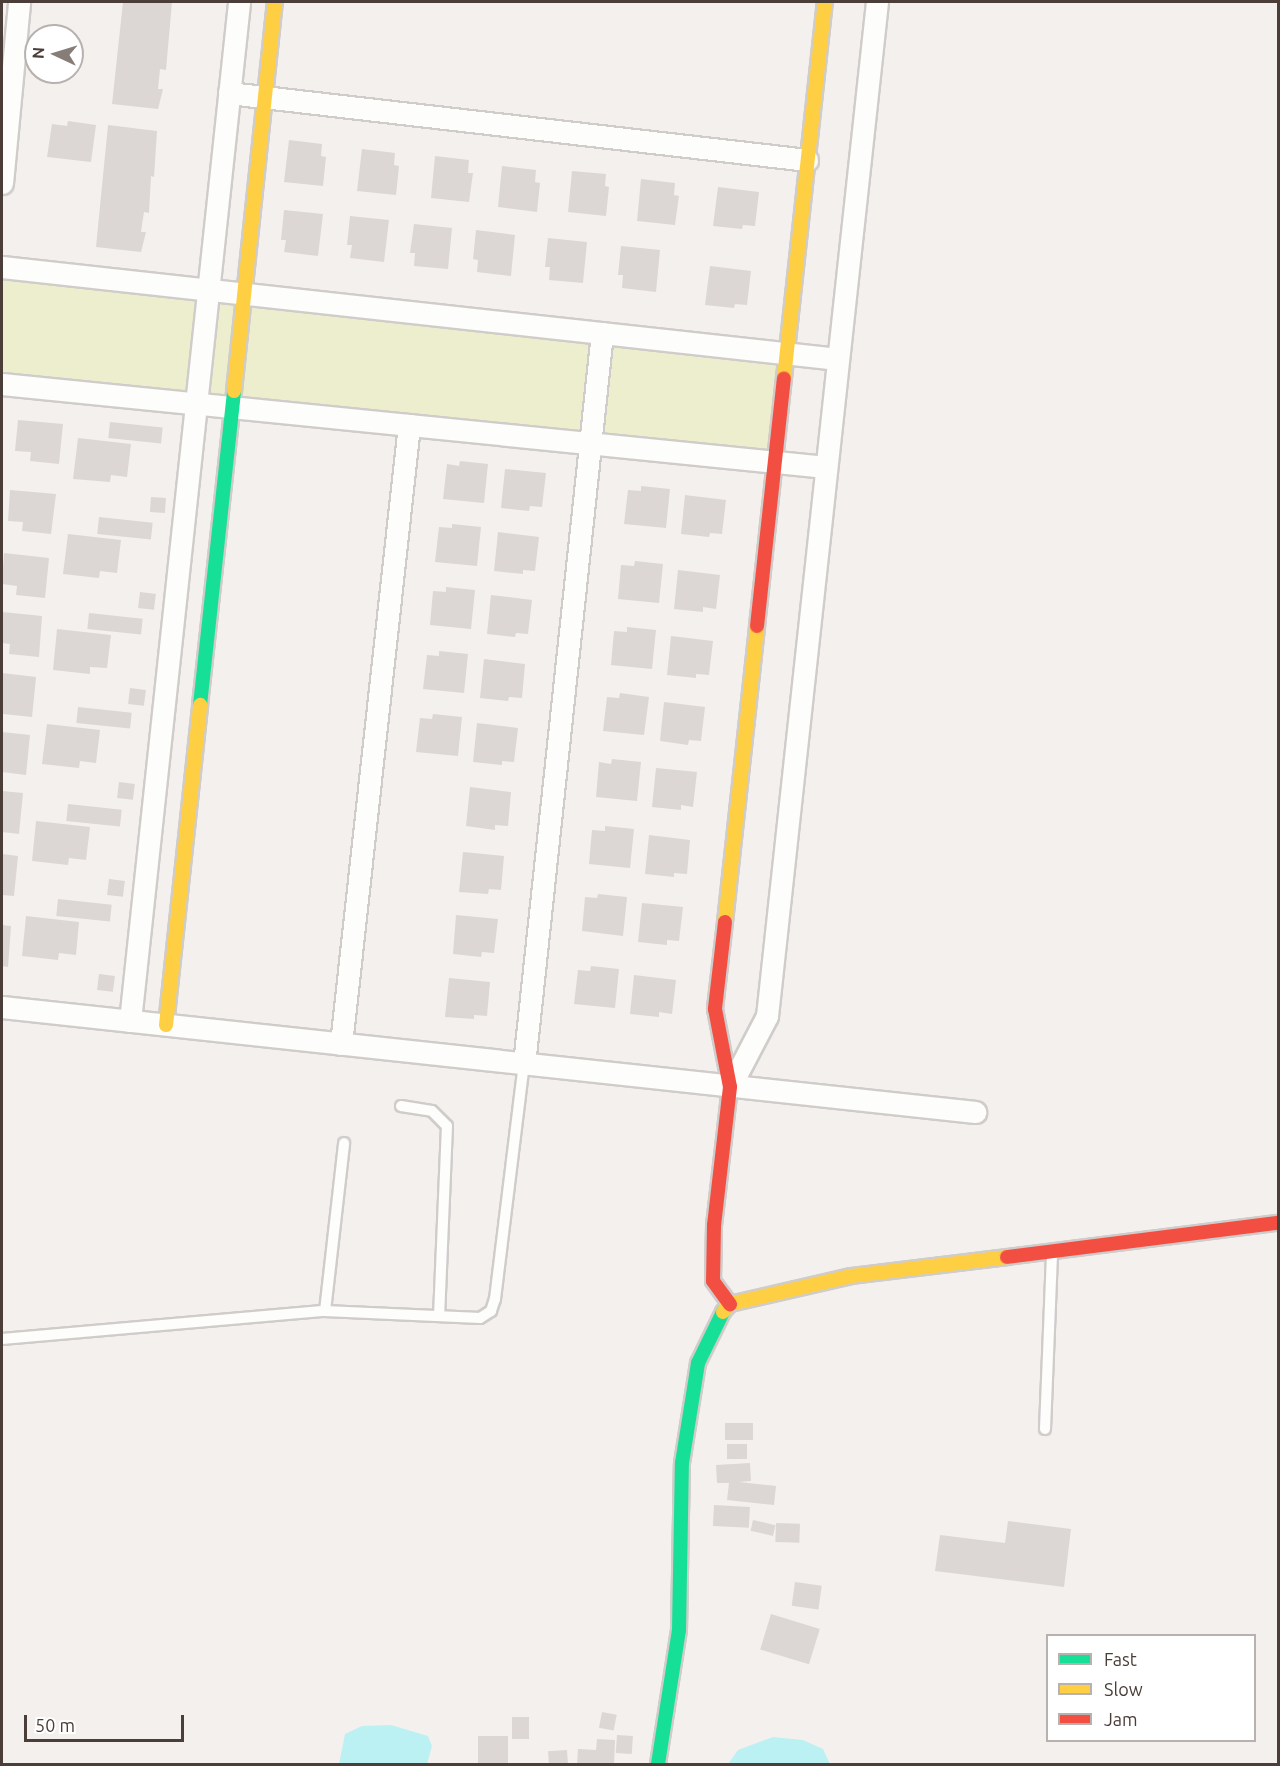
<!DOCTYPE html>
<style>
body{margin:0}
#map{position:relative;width:1280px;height:1766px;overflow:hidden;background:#f3f0ee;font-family:Ubuntu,sans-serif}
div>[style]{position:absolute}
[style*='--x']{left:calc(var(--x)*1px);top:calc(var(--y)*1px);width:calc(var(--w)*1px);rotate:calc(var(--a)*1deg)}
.green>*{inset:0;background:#eceecd;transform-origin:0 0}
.water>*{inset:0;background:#bcf1f3}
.building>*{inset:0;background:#dcd7d4;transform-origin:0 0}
.roads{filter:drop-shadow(2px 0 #d0ccca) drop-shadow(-2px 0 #d0ccca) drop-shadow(0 2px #d0ccca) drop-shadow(0 -2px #d0ccca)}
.lane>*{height:10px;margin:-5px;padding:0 5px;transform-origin:5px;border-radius:5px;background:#fdfdfc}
.street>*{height:21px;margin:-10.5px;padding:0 10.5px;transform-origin:10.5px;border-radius:10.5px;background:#fdfdfc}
.fast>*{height:14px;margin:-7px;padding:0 7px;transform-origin:7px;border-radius:7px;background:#16e098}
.slow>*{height:14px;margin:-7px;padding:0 7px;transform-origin:7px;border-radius:7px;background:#ffcf43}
.jam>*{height:14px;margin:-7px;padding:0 7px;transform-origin:7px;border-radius:7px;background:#f24e42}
span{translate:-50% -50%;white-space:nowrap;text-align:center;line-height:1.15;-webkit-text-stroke:4.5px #fff;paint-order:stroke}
.frame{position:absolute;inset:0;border:3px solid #4b3d38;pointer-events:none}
.legend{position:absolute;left:1046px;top:1634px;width:210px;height:108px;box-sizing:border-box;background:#fff;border:2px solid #b7b1af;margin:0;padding:8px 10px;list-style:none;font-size:18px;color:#4b3d38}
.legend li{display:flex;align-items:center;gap:12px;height:30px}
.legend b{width:30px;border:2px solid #b7b1af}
.north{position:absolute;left:24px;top:24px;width:60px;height:60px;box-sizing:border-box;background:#fff;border:2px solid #b7b1af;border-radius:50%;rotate:274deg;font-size:16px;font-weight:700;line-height:24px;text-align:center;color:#4b3d38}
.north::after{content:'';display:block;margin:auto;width:21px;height:27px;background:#867c78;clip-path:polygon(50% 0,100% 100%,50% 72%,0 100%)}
.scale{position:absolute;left:24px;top:1715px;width:160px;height:27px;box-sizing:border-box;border:3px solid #4b3d38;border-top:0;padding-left:8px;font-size:18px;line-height:21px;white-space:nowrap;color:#4b3d38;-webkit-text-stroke:4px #fff;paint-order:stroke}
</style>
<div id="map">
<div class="green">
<div style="left:2px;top:267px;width:791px;height:117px;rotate:6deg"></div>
</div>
<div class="water">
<div style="clip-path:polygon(391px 1725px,428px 1736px,432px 1746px,427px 1764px,339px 1764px,345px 1734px,362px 1726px)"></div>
<div style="clip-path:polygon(773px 1737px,803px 1740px,823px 1749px,830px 1764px,728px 1764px,738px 1750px)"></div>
</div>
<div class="building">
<div style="clip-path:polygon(123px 2px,172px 2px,166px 70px,160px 69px,158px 89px,163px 89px,158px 109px,112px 104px)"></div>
<div style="clip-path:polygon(68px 121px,96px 125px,91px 162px,47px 157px,52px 124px,67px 126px)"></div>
<div style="clip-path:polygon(108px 125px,157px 131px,154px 177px,151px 176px,149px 213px,144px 212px,141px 232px,146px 232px,141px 252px,96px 247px)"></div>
<div style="clip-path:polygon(289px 140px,322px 144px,321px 156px,326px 157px,323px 186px,284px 182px)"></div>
<div style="clip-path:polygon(362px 149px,395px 153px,394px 165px,399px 166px,396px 195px,357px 191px)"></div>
<div style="clip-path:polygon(435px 156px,469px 160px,468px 173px,473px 173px,469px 202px,431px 198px)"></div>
<div style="clip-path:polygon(502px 166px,536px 170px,535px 182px,540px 183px,537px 212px,498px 207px)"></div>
<div style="clip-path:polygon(572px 171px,606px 174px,605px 186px,609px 187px,606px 216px,568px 212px)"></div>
<div style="clip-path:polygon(641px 179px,675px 183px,674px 195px,679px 196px,675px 225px,637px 221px)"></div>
<div style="clip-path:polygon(718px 187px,759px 192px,755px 226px,743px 225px,742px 229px,713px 226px)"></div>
<div style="clip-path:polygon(284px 210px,323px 214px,318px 256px,284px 252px,286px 240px,281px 240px)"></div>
<div style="clip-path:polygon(350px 216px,389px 220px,384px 262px,350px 258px,352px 245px,347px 245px)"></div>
<div style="clip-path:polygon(414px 224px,452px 228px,448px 269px,414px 266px,415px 253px,410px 253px)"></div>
<div style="clip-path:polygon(476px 230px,515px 235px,511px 276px,477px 272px,478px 260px,473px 259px)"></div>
<div style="clip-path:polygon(548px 238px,587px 242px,583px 283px,549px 280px,550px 267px,545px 267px)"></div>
<div style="clip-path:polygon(621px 246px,660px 250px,656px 292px,622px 288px,623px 275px,618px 275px)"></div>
<div style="clip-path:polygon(710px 266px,751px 271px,747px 305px,735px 304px,734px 308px,705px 305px)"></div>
<div style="clip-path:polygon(18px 420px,63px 424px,59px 464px,30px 461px,31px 452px,15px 451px)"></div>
<div style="left:110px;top:422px;width:53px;height:16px;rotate:6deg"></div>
<div style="clip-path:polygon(78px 438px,131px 444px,127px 477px,111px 475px,110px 482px,73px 479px)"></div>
<div style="clip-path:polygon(460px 461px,488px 464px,484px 503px,443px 499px,447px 464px,459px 466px)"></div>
<div style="clip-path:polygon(505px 469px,546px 473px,542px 507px,530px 506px,529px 511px,501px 508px)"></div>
<div style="clip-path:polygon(641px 486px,670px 489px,666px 528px,624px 524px,628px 490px,641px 491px)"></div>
<div style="clip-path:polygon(10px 490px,56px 494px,51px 534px,22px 531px,23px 522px,8px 521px)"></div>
<div style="clip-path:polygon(685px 495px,726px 500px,722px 534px,710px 533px,709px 537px,681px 534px)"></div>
<div style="left:151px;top:497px;width:15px;height:15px;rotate:4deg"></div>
<div style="left:99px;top:517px;width:54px;height:17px;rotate:6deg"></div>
<div style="clip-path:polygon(452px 524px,481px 527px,477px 566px,435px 562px,439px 527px,452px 528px)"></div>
<div style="clip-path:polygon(498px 532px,539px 537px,535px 571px,523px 570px,523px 574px,494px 571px)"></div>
<div style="clip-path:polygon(68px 534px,121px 540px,117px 573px,100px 571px,99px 578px,63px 574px)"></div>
<div style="clip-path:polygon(4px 553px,49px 558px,45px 598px,16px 595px,17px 586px,2px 584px)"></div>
<div style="clip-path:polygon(635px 561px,663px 564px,659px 603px,618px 599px,621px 565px,634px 566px)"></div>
<div style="clip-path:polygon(678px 570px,720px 575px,716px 609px,703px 607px,703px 612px,674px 609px)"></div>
<div style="clip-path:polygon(446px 587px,475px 590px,471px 629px,430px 625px,433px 591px,446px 592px)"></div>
<div style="left:140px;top:592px;width:16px;height:16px;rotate:7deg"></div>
<div style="clip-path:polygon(491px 595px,532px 600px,528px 634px,516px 633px,515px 637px,487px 634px)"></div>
<div style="clip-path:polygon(2px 612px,42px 616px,39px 657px,9px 654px,10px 644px,2px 643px)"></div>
<div style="left:89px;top:613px;width:54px;height:16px;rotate:6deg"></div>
<div style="clip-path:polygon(627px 627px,656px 630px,652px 669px,611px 665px,614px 631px,627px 632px)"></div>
<div style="clip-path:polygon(57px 629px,111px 635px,107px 668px,90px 667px,90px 674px,53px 670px)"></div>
<div style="clip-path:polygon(671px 636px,713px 641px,709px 675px,696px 674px,696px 678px,667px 675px)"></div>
<div style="clip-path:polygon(439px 651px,468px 654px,464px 693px,423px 689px,427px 655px,439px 656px)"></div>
<div style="clip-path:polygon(484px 659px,525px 664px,522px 698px,509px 697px,508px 701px,480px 698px)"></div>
<div style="clip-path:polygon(2px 673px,36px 677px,32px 717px,3px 714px)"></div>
<div style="left:130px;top:688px;width:16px;height:16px;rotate:7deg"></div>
<div style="clip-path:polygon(620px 693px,649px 697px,644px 735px,603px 731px,607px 697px,619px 698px)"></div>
<div style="clip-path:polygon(664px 702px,705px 707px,701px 741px,689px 740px,688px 745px,660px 741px)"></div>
<div style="left:78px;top:707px;width:54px;height:16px;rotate:6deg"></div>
<div style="clip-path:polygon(433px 714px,462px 717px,458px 756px,416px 752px,420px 718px,432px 719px)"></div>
<div style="clip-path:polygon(477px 723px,518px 728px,514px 762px,502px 761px,502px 765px,473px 762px)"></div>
<div style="clip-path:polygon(47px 724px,100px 730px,96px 763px,80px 761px,79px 768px,42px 764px)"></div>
<div style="clip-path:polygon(2px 732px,30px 735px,26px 775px,2px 772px)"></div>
<div style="clip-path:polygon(612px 759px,641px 762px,637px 801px,596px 797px,599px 762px,611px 764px)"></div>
<div style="clip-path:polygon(656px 768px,697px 772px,693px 807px,681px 805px,681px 810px,652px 807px)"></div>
<div style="left:119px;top:782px;width:16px;height:16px;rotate:7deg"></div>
<div style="clip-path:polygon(470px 787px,511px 792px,508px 826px,495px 825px,495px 830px,466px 826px)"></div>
<div style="clip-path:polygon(2px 791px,23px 793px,19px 834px,2px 832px)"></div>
<div style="left:68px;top:804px;width:54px;height:17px;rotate:6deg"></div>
<div style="clip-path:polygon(36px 821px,90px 827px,86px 860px,69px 858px,68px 865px,32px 861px)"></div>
<div style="clip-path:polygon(605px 826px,634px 829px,630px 868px,589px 864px,592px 830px,605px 831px)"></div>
<div style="clip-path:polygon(649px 835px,690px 840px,687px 874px,674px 873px,674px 877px,645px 874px)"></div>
<div style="clip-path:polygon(463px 852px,504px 856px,501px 890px,489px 889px,488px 894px,459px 892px)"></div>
<div style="clip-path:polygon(2px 854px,18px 856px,14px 896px,2px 895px)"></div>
<div style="left:109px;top:879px;width:16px;height:16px;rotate:7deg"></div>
<div style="clip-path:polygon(598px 894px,627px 897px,623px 936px,582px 931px,585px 897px,597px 898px)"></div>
<div style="left:58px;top:899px;width:54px;height:17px;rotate:6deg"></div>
<div style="clip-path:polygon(642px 903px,683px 907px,679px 941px,667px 940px,667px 945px,638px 942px)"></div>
<div style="clip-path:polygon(456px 915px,498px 919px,494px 953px,482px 952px,481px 957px,453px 954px)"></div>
<div style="clip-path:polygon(26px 916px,79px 922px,76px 955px,59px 953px,58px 960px,22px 956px)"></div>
<div style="clip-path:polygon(2px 925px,11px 926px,8px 967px,2px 966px)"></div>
<div style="clip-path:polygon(591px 966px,619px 969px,615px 1008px,574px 1004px,578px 970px,590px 971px)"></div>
<div style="left:99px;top:974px;width:16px;height:16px;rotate:7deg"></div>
<div style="clip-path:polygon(634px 975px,676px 980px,672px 1014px,659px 1012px,659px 1017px,630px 1014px)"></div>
<div style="clip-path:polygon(449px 978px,490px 982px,487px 1016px,474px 1015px,474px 1019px,445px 1017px)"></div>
<div style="left:725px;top:1423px;width:28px;height:17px"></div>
<div style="left:727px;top:1444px;width:20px;height:15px"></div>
<div style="clip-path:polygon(750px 1463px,751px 1481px,739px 1482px,776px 1486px,774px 1505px,727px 1500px,729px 1483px,717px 1483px,716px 1465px)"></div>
<div style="left:714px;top:1505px;width:36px;height:21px;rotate:3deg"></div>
<div style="left:753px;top:1520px;width:23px;height:11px;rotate:13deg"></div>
<div style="clip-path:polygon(1008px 1521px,1071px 1529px,1064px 1587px,935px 1571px,940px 1535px,1005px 1543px)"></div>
<div style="left:776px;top:1523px;width:24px;height:19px;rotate:2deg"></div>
<div style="left:795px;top:1582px;width:27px;height:24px;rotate:8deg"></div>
<div style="left:771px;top:1614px;width:51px;height:37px;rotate:17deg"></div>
<div style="left:602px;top:1712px;width:15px;height:16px;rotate:11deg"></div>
<div style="left:512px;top:1717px;width:17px;height:22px"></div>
<div style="left:617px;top:1735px;width:16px;height:18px;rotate:4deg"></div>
<div style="left:478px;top:1736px;width:30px;height:28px"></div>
<div style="clip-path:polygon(597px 1739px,615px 1740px,614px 1764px,577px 1764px,578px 1749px,596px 1750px)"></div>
<div style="left:567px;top:1750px;width:14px;height:19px;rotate:86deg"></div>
</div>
<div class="roads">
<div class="lane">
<div style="--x:401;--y:1106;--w:31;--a:9"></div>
<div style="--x:432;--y:1111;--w:21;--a:45"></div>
<div style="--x:447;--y:1126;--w:190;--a:92.4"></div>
<div style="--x:325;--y:1311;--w:169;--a:-83.5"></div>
<div style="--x:2;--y:1339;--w:324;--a:-5"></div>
<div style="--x:325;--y:1311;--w:155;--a:2.6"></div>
<div style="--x:480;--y:1318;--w:13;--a:-32"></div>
<div style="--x:491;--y:1311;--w:13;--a:-72"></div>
<div style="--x:495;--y:1299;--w:237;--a:-83"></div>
<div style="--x:1045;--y:1429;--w:177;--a:-87.7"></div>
</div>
<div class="street">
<div style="--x:229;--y:93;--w:582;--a:6.61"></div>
<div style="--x:2;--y:183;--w:182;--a:-84.6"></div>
<div style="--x:2;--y:267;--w:841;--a:6.28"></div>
<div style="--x:2;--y:384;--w:828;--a:5.75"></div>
<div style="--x:2;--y:1007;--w:979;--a:6.16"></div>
<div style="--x:130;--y:1021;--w:1025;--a:-83.89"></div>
<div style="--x:341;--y:1044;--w:623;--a:-83.73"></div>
<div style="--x:524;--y:1064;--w:735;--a:-83.91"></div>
<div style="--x:730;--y:1087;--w:80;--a:-62.5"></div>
<div style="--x:767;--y:1016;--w:1020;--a:-83.81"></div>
</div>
<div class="fast">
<div style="--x:200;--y:705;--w:316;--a:-83.8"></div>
<div style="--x:658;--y:1764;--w:136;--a:-81.1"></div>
<div style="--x:679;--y:1630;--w:167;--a:-89"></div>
<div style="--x:682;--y:1463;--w:101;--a:-80.9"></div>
<div style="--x:698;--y:1363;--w:57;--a:-63.9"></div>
</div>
<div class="slow">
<div style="--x:784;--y:378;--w:378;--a:-83.8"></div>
<div style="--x:234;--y:391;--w:391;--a:-84"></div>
<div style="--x:725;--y:922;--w:298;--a:-83.8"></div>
<div style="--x:166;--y:1025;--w:322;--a:-83.9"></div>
<div style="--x:723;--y:1312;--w:11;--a:-49"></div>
<div style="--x:730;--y:1304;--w:124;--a:-13"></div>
<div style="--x:851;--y:1276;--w:157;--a:-6.9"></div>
</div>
<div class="jam">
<div style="--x:757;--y:626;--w:249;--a:-83.8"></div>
<div style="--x:725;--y:922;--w:88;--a:96.6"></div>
<div style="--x:715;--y:1009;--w:79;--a:79.1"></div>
<div style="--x:730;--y:1087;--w:139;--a:96.6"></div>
<div style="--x:714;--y:1225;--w:56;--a:91"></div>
<div style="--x:713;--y:1281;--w:29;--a:54"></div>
<div style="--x:1007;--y:1257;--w:273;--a:-7.2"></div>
</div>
</div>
<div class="frame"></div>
<ul class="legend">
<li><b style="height:8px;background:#16e098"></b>Fast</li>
<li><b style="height:8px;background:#ffcf43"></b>Slow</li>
<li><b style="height:8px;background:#f24e42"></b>Jam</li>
</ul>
<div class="north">N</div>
<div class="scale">50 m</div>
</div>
